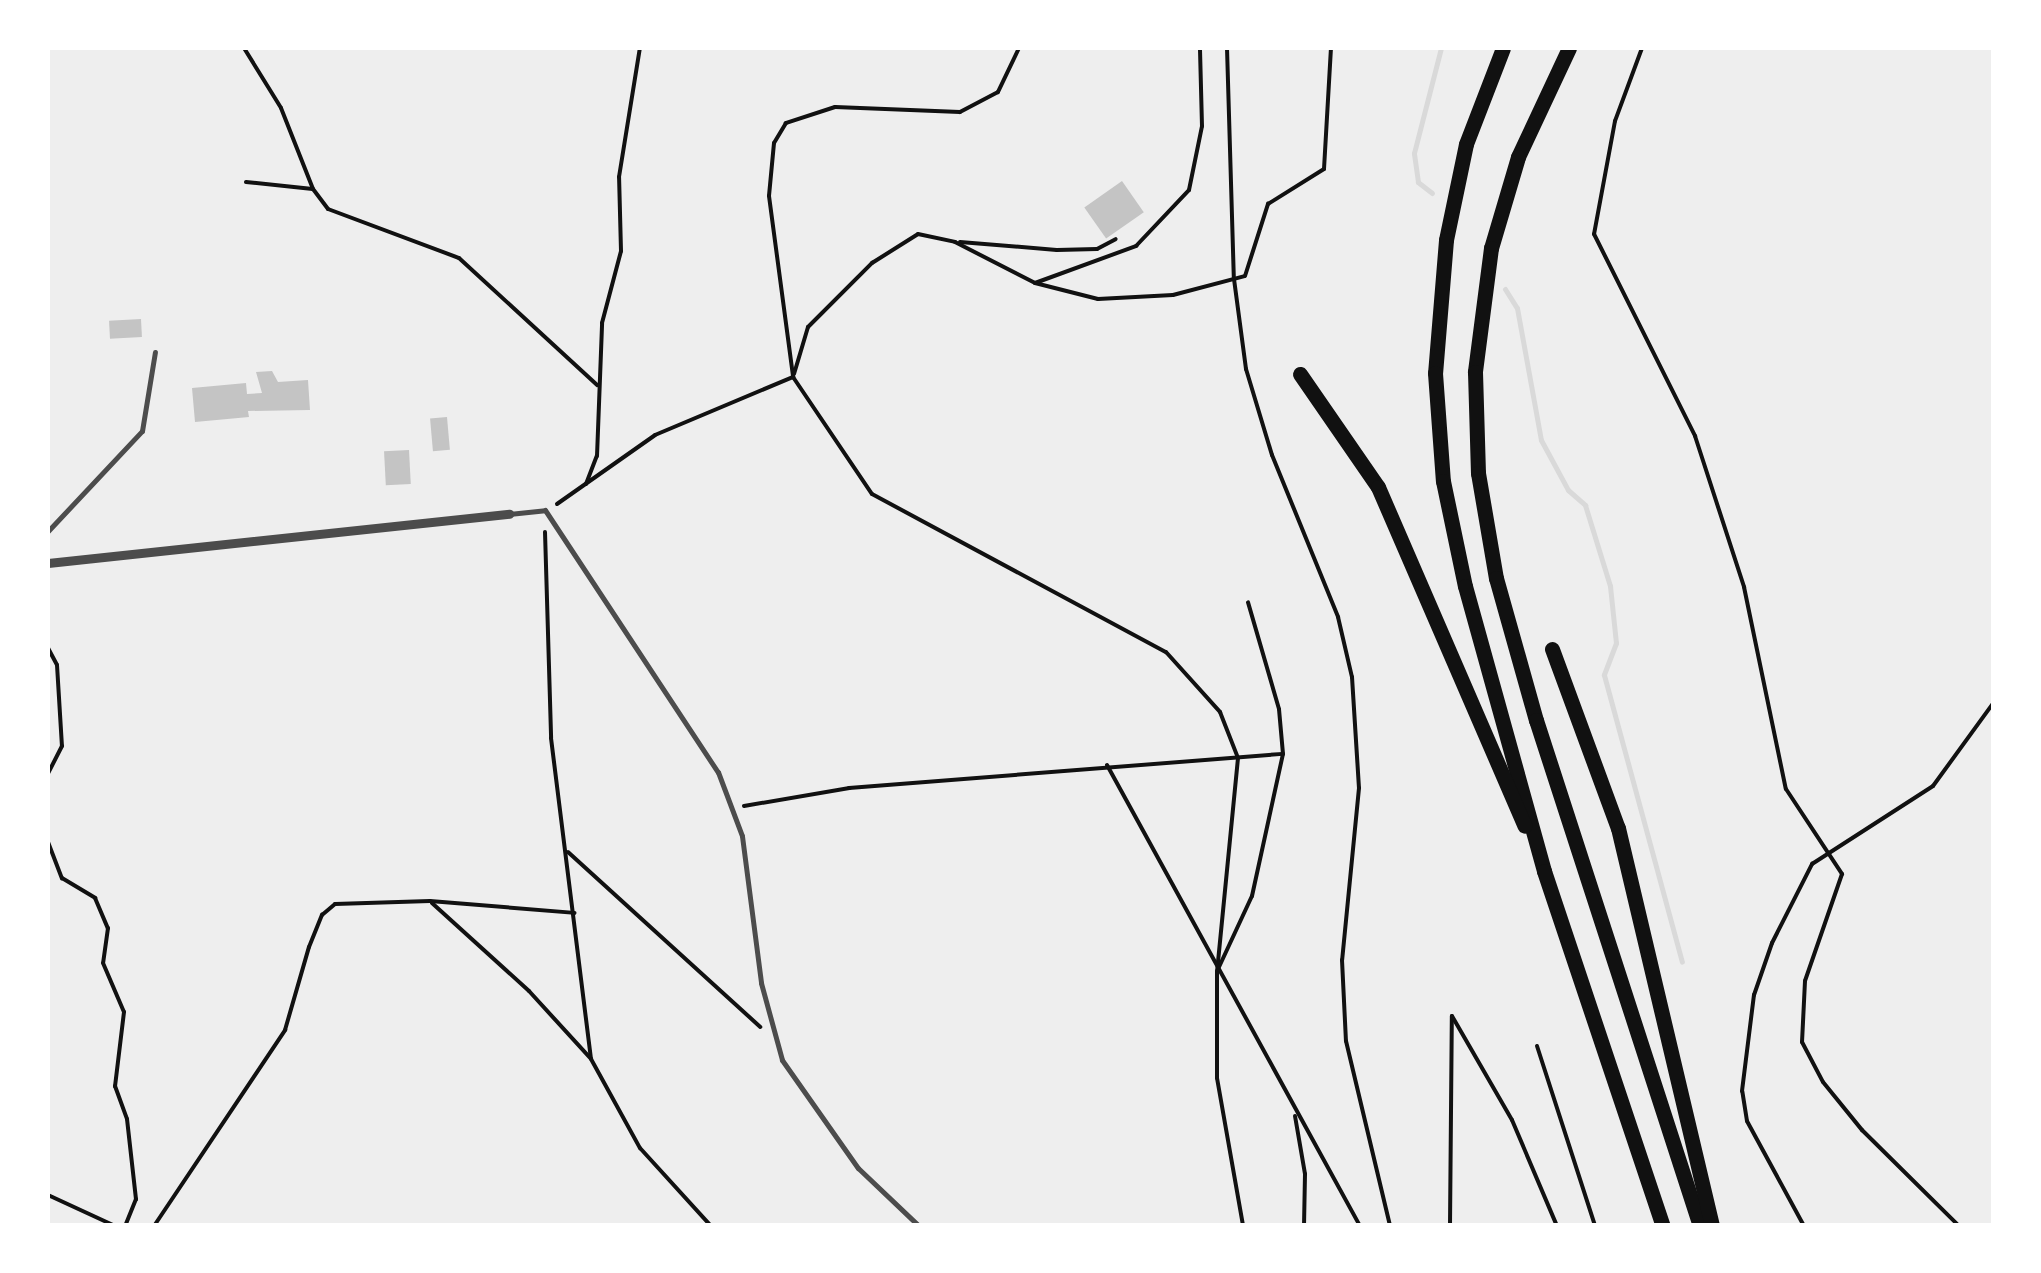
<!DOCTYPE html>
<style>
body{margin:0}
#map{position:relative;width:2041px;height:1273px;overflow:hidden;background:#fff;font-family:Roboto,sans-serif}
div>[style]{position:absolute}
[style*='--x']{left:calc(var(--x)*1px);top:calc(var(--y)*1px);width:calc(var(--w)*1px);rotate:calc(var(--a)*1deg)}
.green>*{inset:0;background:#eee;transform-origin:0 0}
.stream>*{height:5px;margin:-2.5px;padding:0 2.5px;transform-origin:2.5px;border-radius:2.5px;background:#d9d9d9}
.building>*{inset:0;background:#c4c4c4;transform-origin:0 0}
.path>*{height:4px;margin:-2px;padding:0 2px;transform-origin:2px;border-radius:2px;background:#111}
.service>*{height:5px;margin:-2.5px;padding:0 2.5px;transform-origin:2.5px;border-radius:2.5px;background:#4c4c4c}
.minor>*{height:9px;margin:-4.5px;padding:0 4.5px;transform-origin:4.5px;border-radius:4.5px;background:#4c4c4c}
.trunk>*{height:15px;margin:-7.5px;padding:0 7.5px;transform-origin:7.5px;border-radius:7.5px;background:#111}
span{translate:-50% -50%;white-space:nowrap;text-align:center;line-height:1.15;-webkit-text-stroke:10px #fff;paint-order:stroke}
.frame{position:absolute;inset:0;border:50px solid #fff;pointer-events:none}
</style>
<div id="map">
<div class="green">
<div style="left:48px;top:48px;width:1945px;height:1177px"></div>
</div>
<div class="stream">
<div style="--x:1432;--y:193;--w:18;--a:-142"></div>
<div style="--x:1418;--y:182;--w:29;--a:-98"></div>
<div style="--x:1414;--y:153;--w:108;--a:-75.6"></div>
<div style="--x:1505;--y:289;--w:22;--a:58"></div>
<div style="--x:1517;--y:308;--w:134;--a:79.7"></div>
<div style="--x:1541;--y:440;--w:57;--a:61.6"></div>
<div style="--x:1568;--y:490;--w:23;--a:41"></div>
<div style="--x:1585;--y:505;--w:85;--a:72.8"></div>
<div style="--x:1610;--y:586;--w:57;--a:84"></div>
<div style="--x:1616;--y:643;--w:34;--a:111"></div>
<div style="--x:1604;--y:675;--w:297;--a:74.8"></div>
</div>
<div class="building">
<div style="left:1122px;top:181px;width:38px;height:46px;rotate:55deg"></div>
<div style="left:141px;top:319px;width:18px;height:32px;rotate:87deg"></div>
<div style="clip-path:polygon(272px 371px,278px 382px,308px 380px,310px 410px,248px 411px,249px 417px,195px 422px,192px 388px,246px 383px,247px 394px,262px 393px,256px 372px)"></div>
<div style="left:447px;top:417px;width:33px;height:17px;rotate:85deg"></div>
<div style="left:409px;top:450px;width:34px;height:25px;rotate:87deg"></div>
</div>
<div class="path">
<div style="--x:244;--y:48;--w:70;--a:58.3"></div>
<div style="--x:281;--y:108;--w:87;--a:68.4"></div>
<div style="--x:313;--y:189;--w:25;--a:53"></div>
<div style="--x:328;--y:209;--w:140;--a:20.5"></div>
<div style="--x:459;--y:258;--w:188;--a:42.6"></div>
<div style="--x:1019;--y:48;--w:49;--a:115.5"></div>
<div style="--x:998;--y:92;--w:43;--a:152.2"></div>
<div style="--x:960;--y:112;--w:125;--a:-177.7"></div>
<div style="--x:835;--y:107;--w:52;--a:161.9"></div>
<div style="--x:786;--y:123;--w:23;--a:121"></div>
<div style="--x:774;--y:143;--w:53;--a:95.4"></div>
<div style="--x:769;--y:196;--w:183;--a:82.4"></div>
<div style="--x:793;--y:377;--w:141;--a:56"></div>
<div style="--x:872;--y:494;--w:334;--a:28.3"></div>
<div style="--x:1166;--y:652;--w:81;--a:48"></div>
<div style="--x:1220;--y:712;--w:49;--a:68.6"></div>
<div style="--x:1238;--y:758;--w:214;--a:95.6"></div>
<div style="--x:1217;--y:971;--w:107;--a:90"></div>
<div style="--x:1217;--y:1078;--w:150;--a:80"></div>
<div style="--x:1227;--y:48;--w:231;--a:88.3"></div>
<div style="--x:1234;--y:279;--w:91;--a:82.4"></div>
<div style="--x:1246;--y:369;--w:90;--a:73.2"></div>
<div style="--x:1272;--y:455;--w:175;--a:67.8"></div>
<div style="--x:1338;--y:617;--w:62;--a:76.9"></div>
<div style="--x:1352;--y:677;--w:111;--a:86.4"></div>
<div style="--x:1359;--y:788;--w:173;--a:95.6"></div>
<div style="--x:1342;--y:960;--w:81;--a:87.2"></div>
<div style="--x:1346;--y:1041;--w:190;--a:76.6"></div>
<div style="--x:1642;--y:48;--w:78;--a:110.3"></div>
<div style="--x:1615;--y:121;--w:115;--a:100.5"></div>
<div style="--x:1594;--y:234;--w:226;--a:63.4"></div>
<div style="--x:1695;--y:436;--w:159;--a:72"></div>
<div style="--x:1744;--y:587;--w:206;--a:78.3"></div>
<div style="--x:1786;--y:789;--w:102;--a:56.6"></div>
<div style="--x:1842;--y:874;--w:113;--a:109.1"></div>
<div style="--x:1805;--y:981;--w:61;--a:92.8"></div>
<div style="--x:1802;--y:1042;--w:45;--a:62.3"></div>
<div style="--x:1823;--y:1082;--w:62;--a:50.9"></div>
<div style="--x:1862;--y:1130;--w:136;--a:44.7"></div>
<div style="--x:246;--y:182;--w:67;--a:6"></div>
<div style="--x:960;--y:242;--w:97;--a:4.7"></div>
<div style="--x:1057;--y:250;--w:40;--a:-1.4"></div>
<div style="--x:1097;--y:249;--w:21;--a:-28"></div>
<div style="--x:1035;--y:283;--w:108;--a:-20.1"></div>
<div style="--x:1136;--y:246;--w:77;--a:-46.6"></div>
<div style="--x:1189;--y:190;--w:65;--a:-78.5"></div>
<div style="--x:1202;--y:126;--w:78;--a:-91.5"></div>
<div style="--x:794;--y:374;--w:49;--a:-73.4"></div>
<div style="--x:808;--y:327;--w:91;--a:-45"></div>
<div style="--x:872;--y:263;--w:54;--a:-32.2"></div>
<div style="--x:918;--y:234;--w:38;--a:12"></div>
<div style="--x:955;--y:242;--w:90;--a:27.1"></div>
<div style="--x:1035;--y:283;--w:65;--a:14.3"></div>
<div style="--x:1098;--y:299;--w:75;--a:-3.1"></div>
<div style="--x:1173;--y:295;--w:74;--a:-14.8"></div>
<div style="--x:1245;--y:276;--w:76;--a:-72.3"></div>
<div style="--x:1268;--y:204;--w:66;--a:-32"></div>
<div style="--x:1324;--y:169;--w:121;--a:-86.7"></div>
<div style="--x:586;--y:484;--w:30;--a:-69"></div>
<div style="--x:597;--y:456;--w:133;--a:-87.8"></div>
<div style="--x:602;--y:323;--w:74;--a:-75.2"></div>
<div style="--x:621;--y:251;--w:74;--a:-91.5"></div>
<div style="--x:619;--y:177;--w:131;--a:-80.8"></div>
<div style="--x:557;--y:504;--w:120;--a:-35.1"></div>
<div style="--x:655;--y:435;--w:150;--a:-22.8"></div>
<div style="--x:545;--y:532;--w:206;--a:88.3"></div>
<div style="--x:551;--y:738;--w:323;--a:82.9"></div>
<div style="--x:48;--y:648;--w:19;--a:62"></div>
<div style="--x:57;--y:665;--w:81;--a:86.5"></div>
<div style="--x:62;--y:746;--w:31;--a:117"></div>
<div style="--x:1107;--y:765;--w:526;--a:61.24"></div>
<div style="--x:744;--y:806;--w:107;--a:-9.7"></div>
<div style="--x:849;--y:788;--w:435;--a:-4.5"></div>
<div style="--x:48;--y:842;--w:39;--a:69"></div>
<div style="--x:62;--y:878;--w:39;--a:31"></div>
<div style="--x:95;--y:898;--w:33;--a:67"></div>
<div style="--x:108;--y:928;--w:35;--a:98"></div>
<div style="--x:103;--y:963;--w:53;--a:66.8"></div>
<div style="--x:124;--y:1012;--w:75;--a:96.9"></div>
<div style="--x:115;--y:1086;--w:35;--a:70"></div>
<div style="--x:127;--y:1119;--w:81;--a:83.6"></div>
<div style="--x:136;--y:1199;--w:29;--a:112"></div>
<div style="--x:568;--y:852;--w:260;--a:42.3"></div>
<div style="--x:432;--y:903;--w:131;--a:42.2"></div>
<div style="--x:529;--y:991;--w:92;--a:47.6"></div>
<div style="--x:591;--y:1059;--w:102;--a:61.2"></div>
<div style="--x:640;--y:1148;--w:105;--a:47.7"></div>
<div style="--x:1219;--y:967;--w:78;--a:-65.1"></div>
<div style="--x:1252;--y:896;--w:145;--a:-77.7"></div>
<div style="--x:1283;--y:754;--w:45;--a:-95.1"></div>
<div style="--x:1279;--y:709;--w:111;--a:-106.2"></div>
<div style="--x:1537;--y:1046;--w:189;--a:72.1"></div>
<div style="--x:1295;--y:1116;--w:59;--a:80.2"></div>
<div style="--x:1305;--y:1174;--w:52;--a:91.1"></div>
<div style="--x:48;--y:1195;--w:74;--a:24.8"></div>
<div style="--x:154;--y:1226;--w:236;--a:-56.2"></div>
<div style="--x:285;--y:1030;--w:86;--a:-73.9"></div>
<div style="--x:309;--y:947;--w:35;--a:-68"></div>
<div style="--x:322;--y:915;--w:17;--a:-40"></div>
<div style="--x:335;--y:904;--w:95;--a:-1.8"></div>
<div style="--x:430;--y:901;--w:145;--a:4.7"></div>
<div style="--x:1450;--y:1226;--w:210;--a:-89.5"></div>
<div style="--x:1452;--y:1016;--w:120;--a:60"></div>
<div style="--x:1512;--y:1120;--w:115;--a:67"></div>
<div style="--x:1804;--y:1226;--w:119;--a:-118.5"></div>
<div style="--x:1747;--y:1121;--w:30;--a:-99"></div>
<div style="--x:1742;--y:1091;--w:97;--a:-82.9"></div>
<div style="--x:1754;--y:995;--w:55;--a:-70.9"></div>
<div style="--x:1772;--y:943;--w:89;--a:-63.1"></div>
<div style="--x:1812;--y:864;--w:144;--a:-32.8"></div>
<div style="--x:1933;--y:786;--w:104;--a:-54"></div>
</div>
<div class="service">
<div style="--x:509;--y:514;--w:36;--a:-6"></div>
<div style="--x:545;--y:510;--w:314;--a:56.6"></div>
<div style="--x:718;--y:772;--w:68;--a:69.4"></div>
<div style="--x:742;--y:836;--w:148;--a:82.6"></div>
<div style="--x:761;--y:983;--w:80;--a:74.7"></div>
<div style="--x:782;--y:1060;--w:132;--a:54.9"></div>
<div style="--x:858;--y:1168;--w:84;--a:43.6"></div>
<div style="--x:48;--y:531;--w:137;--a:-46.8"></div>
<div style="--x:142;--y:431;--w:80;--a:-80.7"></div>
</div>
<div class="minor">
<div style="--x:48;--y:563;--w:464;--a:-6.1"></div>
</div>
<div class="trunk">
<div style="--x:1503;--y:48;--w:103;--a:111.1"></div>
<div style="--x:1466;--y:144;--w:98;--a:101.8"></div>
<div style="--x:1446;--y:240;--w:133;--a:94.7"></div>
<div style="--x:1435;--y:373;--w:108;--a:85.8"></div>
<div style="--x:1443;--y:481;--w:107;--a:78.2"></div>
<div style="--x:1465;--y:586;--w:296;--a:74.5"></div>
<div style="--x:1544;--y:871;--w:374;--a:71.5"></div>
<div style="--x:1569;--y:48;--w:120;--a:115.1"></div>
<div style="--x:1518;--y:157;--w:95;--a:106.5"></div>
<div style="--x:1491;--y:248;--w:125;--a:97.4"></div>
<div style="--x:1475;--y:372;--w:101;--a:88.3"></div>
<div style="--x:1478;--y:473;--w:107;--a:80.3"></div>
<div style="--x:1496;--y:578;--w:148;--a:74.3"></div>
<div style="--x:1536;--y:720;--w:532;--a:72.04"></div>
<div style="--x:1300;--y:374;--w:137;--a:55.4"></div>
<div style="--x:1378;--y:487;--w:369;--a:66.6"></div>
<div style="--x:1552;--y:649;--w:191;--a:69.8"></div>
<div style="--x:1618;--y:828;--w:409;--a:76.7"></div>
</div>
<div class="frame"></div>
</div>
